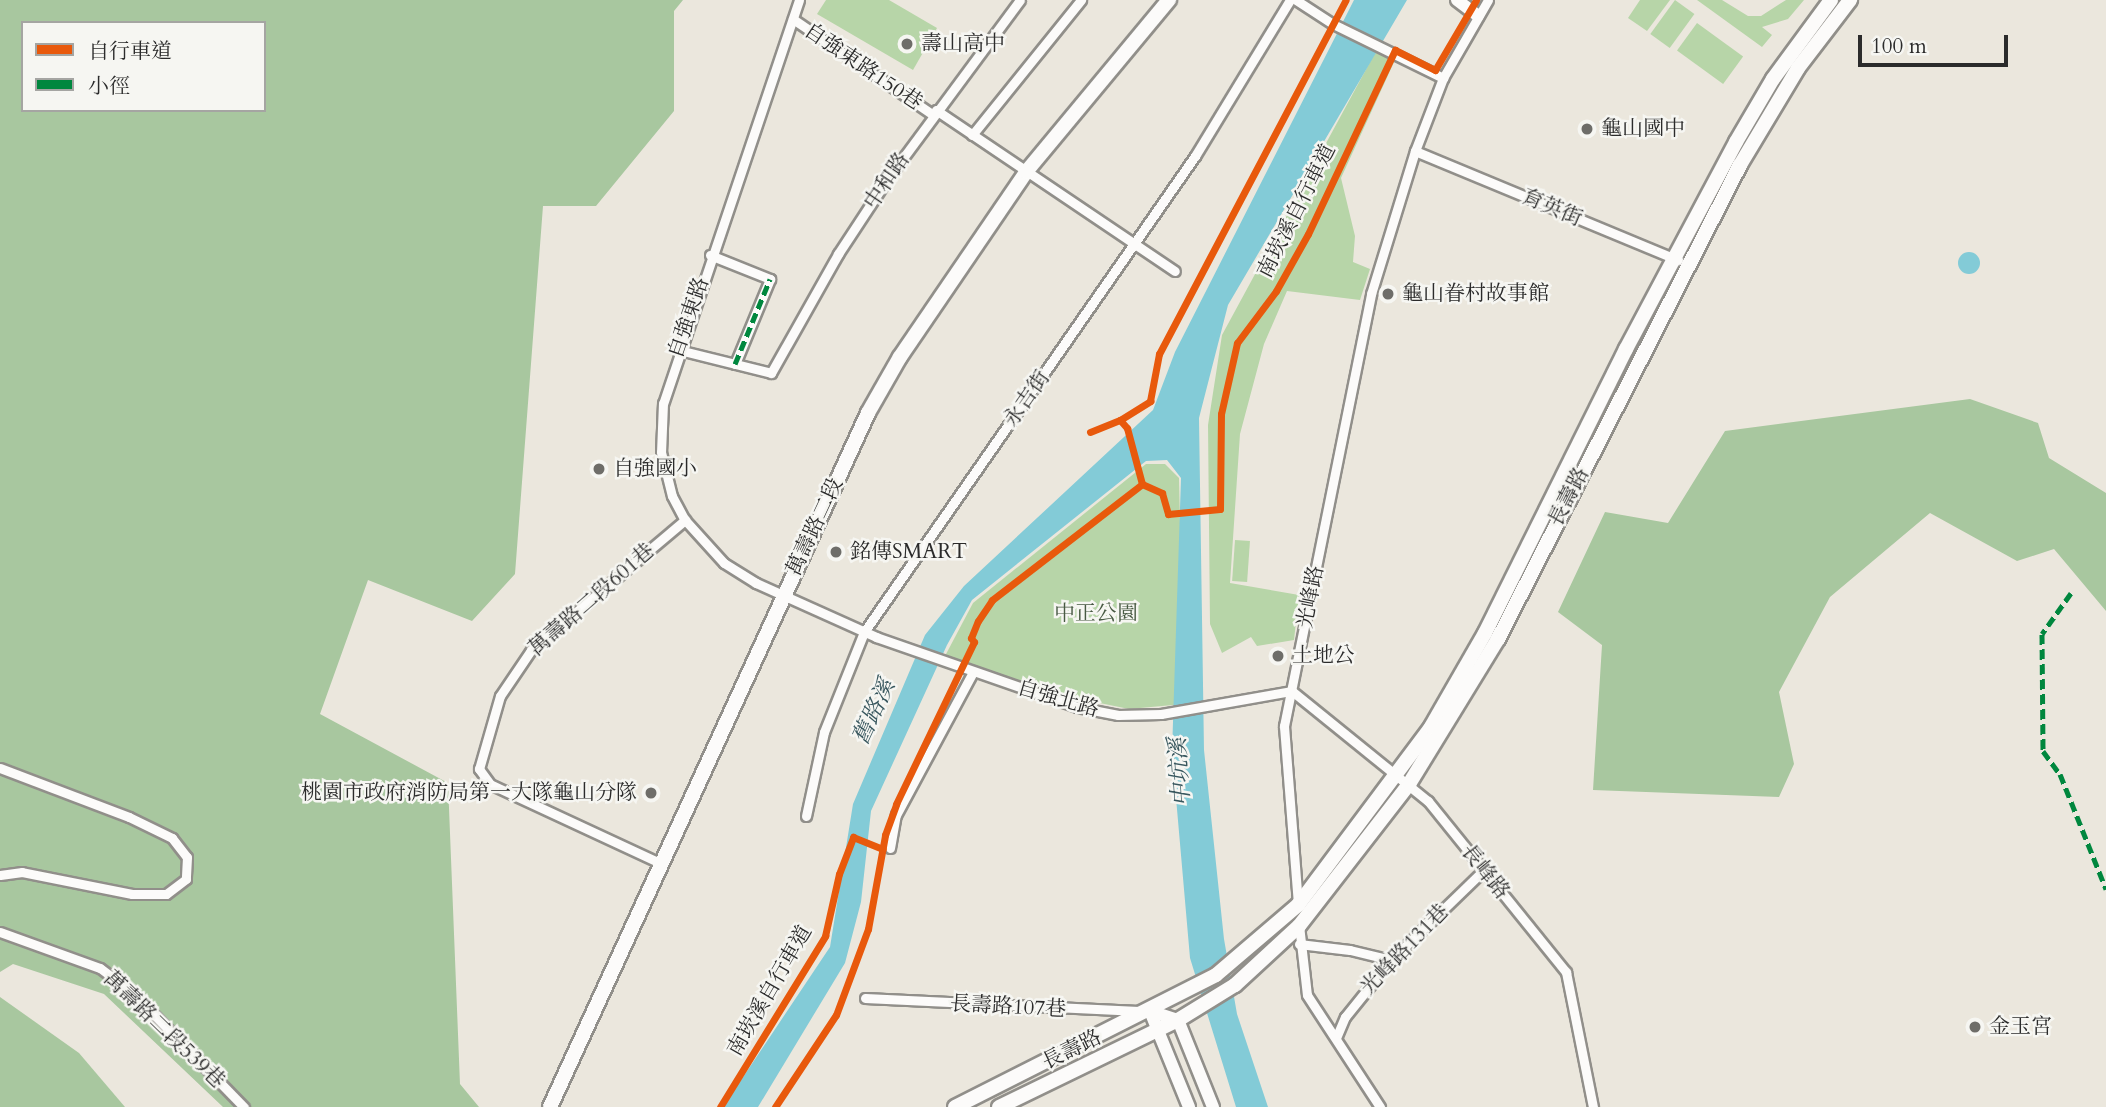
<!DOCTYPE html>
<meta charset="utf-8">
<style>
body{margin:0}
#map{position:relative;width:2106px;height:1107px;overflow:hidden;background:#ebe7dd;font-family:Cardo,"Noto Serif TC",serif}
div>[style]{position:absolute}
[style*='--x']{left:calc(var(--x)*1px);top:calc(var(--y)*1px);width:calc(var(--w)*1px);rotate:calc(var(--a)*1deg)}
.green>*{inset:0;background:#b7d5a8;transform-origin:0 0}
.forest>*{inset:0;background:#a8c79f}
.water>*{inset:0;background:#83cbd7}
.round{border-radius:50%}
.roads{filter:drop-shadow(2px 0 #918f8a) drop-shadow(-2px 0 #918f8a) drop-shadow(0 2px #918f8a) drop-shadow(0 -2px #918f8a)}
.street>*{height:9px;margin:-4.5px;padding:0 4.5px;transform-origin:4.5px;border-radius:4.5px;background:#fcfbfa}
.secondary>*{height:12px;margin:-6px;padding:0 6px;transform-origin:6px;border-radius:6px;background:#fcfbfa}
.primary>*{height:14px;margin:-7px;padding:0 7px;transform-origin:7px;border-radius:7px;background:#fcfbfa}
.quiet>*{height:5px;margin-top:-2.5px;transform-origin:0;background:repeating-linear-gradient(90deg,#00873e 0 10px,transparent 0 15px)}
.cycleway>*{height:7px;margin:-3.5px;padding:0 3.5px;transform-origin:3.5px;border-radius:3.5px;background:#e8590c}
.dots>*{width:19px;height:19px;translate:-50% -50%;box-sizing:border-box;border:4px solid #f6f6f2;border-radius:50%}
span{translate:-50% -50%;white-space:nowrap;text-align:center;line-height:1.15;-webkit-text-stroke:5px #f6f6f2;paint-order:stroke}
.poi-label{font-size:21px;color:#2b2b2b}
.left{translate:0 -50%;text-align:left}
.right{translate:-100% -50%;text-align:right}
.street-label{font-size:21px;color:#2b2b2b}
.park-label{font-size:21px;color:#485a43}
.water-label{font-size:23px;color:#38575e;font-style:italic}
.legend{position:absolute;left:21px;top:21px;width:245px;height:91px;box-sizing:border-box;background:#f6f6f2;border:2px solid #a5a5a2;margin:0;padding:9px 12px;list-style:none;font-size:21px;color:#2b2b2b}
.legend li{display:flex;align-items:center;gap:14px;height:35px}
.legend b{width:35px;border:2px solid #a5a5a2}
.scale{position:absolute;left:1858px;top:35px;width:150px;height:32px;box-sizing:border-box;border:4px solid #2b2b2b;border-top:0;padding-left:9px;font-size:21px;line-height:24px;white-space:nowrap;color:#2b2b2b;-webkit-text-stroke:5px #f6f6f2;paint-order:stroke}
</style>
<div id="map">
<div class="green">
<div style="clip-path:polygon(826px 0,889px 0,937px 28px,913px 70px,817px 14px)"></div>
<div style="clip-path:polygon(1640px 0,1670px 0,1647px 31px,1628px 18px)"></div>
<div style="left:1675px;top:0;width:24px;height:42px;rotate:36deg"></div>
<div style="clip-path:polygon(1697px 0,1722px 0,1748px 16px,1761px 16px,1786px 0,1804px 0,1788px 19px,1762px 27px,1772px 35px,1762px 47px)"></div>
<div style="left:1697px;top:23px;width:57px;height:34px;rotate:36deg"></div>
<div style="clip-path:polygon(1376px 51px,1395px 60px,1341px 178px,1355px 236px,1353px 262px,1370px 269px,1360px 300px,1287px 291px,1264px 344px,1240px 434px,1230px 583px,1299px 595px,1294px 640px,1257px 646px,1251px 637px,1222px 653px,1210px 624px,1208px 425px,1222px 335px)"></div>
<div style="clip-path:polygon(1146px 464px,1165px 464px,1179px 478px,1184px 704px,1129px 709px,1051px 693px,945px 656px,973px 603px)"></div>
<div style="left:1235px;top:540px;width:15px;height:41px;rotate:4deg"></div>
</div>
<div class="forest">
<div style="clip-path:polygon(evenodd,0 0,683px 0,674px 11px,674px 111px,596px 206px,543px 206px,515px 574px,472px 621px,368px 580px,320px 714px,448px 783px,460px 1084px,479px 1107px,223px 1107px,104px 994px,13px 964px,0 972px,0 0,23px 23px,264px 23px,264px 110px,23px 110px,23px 23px)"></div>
<div style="clip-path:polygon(1970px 399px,2038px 423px,2049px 458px,2106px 493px,2106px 611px,2054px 549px,2017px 561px,1930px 513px,1830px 597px,1779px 692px,1794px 764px,1779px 797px,1593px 790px,1602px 645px,1558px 612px,1605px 512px,1668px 523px,1725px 431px)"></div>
<div style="clip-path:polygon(0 997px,79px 1053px,125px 1107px,0 1107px)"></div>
</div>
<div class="water">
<div style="clip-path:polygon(1354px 0,1407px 0,1228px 305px,1199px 418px,1204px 750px,1224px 939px,1237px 1014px,1268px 1107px,1236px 1107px,1190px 958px,1172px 752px,1181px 478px,1167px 460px,1146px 461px,972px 600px,947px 645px,871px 811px,861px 902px,845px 963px,758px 1107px,723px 1107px,830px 947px,853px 804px,925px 635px,964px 586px,1153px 410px,1175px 352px)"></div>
<div class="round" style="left:1958px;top:252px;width:22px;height:22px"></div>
</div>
<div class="roads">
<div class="street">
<div style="--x:799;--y:0;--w:425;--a:108.6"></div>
<div style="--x:663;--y:403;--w:49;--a:92.3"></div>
<div style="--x:661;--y:452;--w:45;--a:76"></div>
<div style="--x:672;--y:496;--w:27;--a:62"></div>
<div style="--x:685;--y:520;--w:58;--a:47.8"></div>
<div style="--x:724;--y:563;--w:38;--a:32"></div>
<div style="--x:756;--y:583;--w:132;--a:24.2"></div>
<div style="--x:876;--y:637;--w:213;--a:19.2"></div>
<div style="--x:1077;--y:707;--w:42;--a:11"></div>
<div style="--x:1118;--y:715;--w:43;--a:-1.3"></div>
<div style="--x:1161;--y:714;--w:133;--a:-10"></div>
<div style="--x:1296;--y:0;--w:44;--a:33"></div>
<div style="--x:1333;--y:24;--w:123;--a:26.1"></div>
<div style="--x:793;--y:19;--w:170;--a:34.4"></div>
<div style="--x:936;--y:110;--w:288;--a:34"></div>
<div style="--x:972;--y:135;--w:174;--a:-51.1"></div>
<div style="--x:1415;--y:151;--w:285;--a:22.5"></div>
<div style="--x:710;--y:255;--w:65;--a:21.8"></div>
<div style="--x:770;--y:279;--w:92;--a:112.4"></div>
<div style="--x:679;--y:350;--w:95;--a:14"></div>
<div style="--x:771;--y:373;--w:137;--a:-60.6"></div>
<div style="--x:838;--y:254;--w:87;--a:-56.7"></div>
<div style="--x:886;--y:181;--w:225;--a:-53.5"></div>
<div style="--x:1292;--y:691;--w:175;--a:39"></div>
<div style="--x:1428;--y:801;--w:220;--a:51.1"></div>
<div style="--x:1566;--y:972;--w:138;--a:78.7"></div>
<div style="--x:0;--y:768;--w:138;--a:20.8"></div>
<div style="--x:129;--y:817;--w:48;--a:26"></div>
<div style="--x:172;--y:838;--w:24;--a:52"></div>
<div style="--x:187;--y:857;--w:22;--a:93"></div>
<div style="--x:186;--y:879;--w:25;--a:143"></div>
<div style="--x:166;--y:894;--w:34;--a:180"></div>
<div style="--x:132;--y:894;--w:112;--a:-168.7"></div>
<div style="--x:22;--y:872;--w:22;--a:172"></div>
<div style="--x:806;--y:816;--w:86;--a:-77.9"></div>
<div style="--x:824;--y:732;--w:108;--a:-68.2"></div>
<div style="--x:864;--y:632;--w:580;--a:-55.19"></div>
<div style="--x:1195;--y:156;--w:183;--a:-58.7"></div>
<div style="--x:890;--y:848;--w:34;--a:-80"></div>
<div style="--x:896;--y:815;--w:162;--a:-61.7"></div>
<div style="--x:660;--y:863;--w:187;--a:-155.1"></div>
<div style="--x:490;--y:784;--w:19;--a:-126"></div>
<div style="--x:479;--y:769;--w:76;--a:-74"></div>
<div style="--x:500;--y:696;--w:55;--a:-56"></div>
<div style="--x:531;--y:650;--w:202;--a:-40.2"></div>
<div style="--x:1298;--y:904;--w:179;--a:-94.5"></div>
<div style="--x:1284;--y:726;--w:441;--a:-78.6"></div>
<div style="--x:1371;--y:294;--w:150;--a:-72.9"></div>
<div style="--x:1415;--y:151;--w:78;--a:-69"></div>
<div style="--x:1443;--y:78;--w:90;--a:-60"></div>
<div style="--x:1299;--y:925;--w:70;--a:83.5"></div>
<div style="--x:1307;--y:995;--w:134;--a:56.9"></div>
<div style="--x:0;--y:932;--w:106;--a:19.8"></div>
<div style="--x:100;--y:968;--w:39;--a:37"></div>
<div style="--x:131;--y:991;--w:162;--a:45.8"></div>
<div style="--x:1299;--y:944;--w:51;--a:6.7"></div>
<div style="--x:1350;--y:950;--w:42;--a:13.7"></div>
<div style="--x:865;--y:998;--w:274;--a:2.7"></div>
<div style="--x:1336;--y:1038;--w:23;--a:-67"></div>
<div style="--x:1345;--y:1017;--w:73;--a:-51.1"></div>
<div style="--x:1391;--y:960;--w:129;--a:-44.1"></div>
</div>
<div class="secondary">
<div style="--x:1457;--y:0;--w:26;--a:37"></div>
<div style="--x:1150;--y:1011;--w:29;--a:18"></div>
<div style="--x:1178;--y:1020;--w:94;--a:68.1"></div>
<div style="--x:1150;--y:1011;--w:104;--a:67.9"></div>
</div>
<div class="primary">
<div style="--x:550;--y:1107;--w:763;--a:-65.38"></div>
<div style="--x:868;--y:413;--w:64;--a:-60.3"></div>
<div style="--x:900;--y:357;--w:224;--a:-55.7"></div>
<div style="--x:1026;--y:172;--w:224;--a:-50.3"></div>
<div style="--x:955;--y:1107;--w:292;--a:-26.8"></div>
<div style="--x:1216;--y:975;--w:108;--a:-40.5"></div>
<div style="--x:1298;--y:905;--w:222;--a:-53.2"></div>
<div style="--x:1431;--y:727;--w:108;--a:-60.1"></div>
<div style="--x:1485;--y:633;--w:317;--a:-63.6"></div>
<div style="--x:1626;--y:349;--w:234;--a:-62"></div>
<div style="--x:1736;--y:142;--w:73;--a:-59.6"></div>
<div style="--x:1773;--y:79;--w:98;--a:-53.7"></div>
<div style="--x:999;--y:1107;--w:199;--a:-25.9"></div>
<div style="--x:1178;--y:1020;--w:67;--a:-31.6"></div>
<div style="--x:1235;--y:985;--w:87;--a:-42.7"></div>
<div style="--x:1299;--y:926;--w:180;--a:-52.2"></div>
<div style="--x:1409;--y:784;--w:170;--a:-58.5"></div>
<div style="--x:1498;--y:639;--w:532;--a:-62.95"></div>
<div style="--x:1740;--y:165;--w:113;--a:-59.1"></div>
<div style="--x:1798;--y:68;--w:86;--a:-52.6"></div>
</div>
</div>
<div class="quiet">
<div style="--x:735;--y:364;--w:92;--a:-67.6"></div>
<div style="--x:2071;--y:593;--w:50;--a:125.3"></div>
<div style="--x:2042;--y:634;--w:117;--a:89.5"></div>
<div style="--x:2043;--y:751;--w:29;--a:54"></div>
<div style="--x:2060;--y:774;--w:124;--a:68.2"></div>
</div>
<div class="cycleway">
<div style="--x:1120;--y:420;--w:36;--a:-32"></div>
<div style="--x:1150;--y:401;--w:48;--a:-79.2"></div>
<div style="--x:1159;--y:354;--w:400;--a:-62.2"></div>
<div style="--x:1090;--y:432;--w:32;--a:-22"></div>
<div style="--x:1120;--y:420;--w:11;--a:49"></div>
<div style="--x:1127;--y:428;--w:58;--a:75"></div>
<div style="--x:1142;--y:484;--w:22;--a:24"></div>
<div style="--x:1162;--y:493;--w:22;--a:74"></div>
<div style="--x:1168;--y:514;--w:52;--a:-5.5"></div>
<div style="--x:1220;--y:509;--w:95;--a:-89.4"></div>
<div style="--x:1221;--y:414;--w:73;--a:-77.3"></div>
<div style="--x:1237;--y:343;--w:65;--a:-53.1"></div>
<div style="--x:1276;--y:291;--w:65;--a:-60.7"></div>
<div style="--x:1308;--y:234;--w:204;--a:-64.7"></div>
<div style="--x:1395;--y:50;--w:45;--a:26.6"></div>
<div style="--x:1435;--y:70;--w:81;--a:-59.6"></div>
<div style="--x:720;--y:1107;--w:201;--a:-58.4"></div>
<div style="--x:825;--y:936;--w:64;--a:-77.3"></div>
<div style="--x:839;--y:874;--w:40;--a:-69"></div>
<div style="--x:853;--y:837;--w:32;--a:22"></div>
<div style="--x:775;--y:1107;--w:110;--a:-56.5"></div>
<div style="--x:836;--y:1015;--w:92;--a:-69.6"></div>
<div style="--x:868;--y:929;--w:96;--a:-79.7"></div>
<div style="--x:885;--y:835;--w:33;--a:-70"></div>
<div style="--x:896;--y:804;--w:180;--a:-64.3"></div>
<div style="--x:974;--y:642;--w:5;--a:-127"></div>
<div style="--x:971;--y:638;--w:18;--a:-68"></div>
<div style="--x:978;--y:621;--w:25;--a:-56"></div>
<div style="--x:992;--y:600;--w:190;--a:-37.7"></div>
</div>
<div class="dots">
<div style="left:907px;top:44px;background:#6e6d69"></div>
<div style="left:1587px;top:129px;background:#6e6d69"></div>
<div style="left:1388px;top:294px;background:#6e6d69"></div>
<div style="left:599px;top:469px;background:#6e6d69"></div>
<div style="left:836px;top:552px;background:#6e6d69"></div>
<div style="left:1278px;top:656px;background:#6e6d69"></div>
<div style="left:651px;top:793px;background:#6e6d69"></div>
<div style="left:1975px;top:1027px;background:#6e6d69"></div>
</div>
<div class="poi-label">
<span class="left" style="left:921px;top:44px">壽山高中</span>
<span class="left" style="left:1601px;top:129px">龜山國中</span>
<span class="left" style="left:1402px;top:294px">龜山眷村故事館</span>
<span class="left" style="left:613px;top:469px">自強國小</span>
<span class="left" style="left:850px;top:552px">銘傳SMART</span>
<span class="left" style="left:1292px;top:656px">土地公</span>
<span class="right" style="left:637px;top:793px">桃園市政府消防局第一大隊龜山分隊</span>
<span class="left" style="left:1989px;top:1027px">金玉宮</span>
</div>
<div class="street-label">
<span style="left:863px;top:67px;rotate:34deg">自強東路150巷</span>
<span style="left:887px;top:181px;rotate:-56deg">中和路</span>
<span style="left:1552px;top:208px;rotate:23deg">育英街</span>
<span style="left:1297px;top:211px;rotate:-63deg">南崁溪自行車道</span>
<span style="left:689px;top:318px;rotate:-71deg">自強東路</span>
<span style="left:1027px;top:399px;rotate:-55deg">永吉街</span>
<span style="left:1569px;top:497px;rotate:-63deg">長壽路</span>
<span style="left:815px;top:527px;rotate:-65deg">萬壽路二段</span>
<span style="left:1311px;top:597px;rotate:-79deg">光峰路</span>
<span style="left:592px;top:600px;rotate:-41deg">萬壽路二段601巷</span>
<span style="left:1058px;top:699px;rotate:16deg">自強北路</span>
<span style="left:1485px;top:872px;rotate:51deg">長峰路</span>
<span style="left:1405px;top:950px;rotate:-46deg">光峰路131巷</span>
<span style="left:770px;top:991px;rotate:-60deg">南崁溪自行車道</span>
<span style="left:1008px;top:1007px;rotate:3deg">長壽路107巷</span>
<span style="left:164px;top:1030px;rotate:44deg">萬壽路二段539巷</span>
<span style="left:1072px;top:1050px;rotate:-26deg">長壽路</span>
</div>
<div class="park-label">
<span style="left:1096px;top:614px">中正公園</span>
</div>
<div class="water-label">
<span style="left:874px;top:712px;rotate:-65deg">舊路溪</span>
<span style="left:1180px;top:772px;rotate:-94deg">中坑溪</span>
</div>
<ul class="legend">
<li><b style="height:9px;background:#e8590c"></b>自行車道</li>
<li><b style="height:9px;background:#00873e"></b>小徑</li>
</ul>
<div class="scale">100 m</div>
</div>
